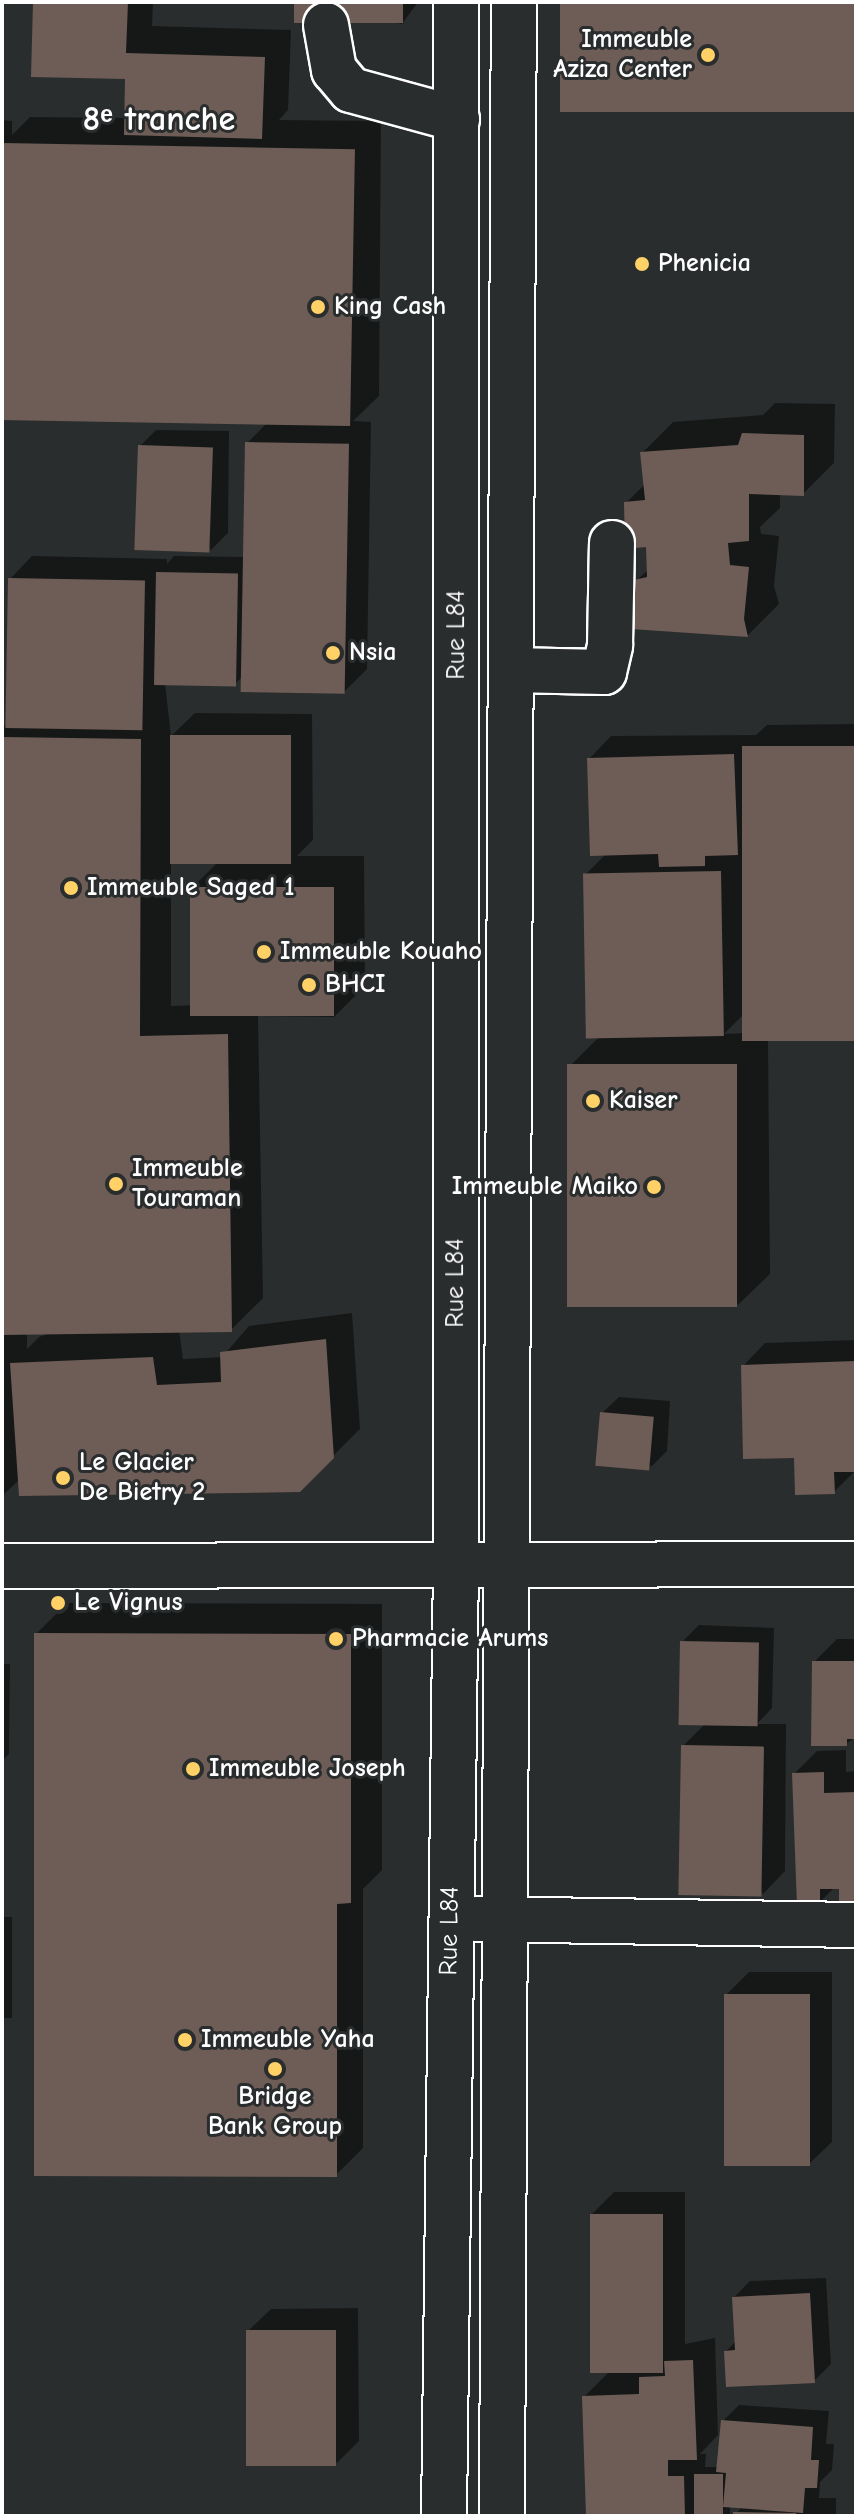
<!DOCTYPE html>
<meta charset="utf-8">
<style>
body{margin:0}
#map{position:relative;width:858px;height:2518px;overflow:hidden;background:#2a2d2e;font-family:"Comic Neue",sans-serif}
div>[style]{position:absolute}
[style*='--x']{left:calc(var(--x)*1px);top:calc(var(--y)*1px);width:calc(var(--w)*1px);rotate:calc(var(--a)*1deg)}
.shadow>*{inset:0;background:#0007;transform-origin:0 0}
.building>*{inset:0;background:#6e5d56;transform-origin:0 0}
.roads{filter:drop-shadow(2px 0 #fff) drop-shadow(-2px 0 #fff) drop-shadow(0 2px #fff) drop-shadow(0 -2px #fff)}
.minor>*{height:44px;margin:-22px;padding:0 22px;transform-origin:22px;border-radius:22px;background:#2a2d2e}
.dots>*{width:22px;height:22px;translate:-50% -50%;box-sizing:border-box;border:4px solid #2a2d2e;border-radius:50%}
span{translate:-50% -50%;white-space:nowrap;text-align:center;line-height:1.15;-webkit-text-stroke:6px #2a2d2e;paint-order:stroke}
.poi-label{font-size:26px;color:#fff;font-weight:700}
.right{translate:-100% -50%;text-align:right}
.left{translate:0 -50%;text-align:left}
.street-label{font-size:26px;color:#fff}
.district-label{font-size:34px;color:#fff;font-weight:700}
.frame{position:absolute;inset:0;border:4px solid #fff;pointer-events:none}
</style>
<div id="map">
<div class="shadow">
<div style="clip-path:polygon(evenodd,35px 2px,153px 2px,152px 26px,291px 30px,288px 110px,279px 120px,381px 121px,379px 396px,353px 421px,371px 422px,367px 669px,344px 692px,243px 676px,235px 684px,165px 683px,171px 736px,195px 713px,312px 714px,313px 840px,297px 856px,364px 856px,365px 986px,334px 1017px,258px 1016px,263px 1298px,231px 1330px,179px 1330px,183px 1359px,222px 1357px,249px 1326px,352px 1313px,360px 1429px,299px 1490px,20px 1479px,2px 1496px,2px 729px,7px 723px,10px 579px,32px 556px,167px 559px,167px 564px,174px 556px,245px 557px,247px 443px,268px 422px,2px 418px,2px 120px,12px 121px,12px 135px,30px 117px,126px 118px,127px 77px,35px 2px,171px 862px,218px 862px,192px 888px,198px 1005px,171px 1006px,171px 862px,35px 2px,52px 1332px,39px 1337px,27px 1349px,27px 1333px,52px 1332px)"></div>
<div style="clip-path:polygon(296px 2px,418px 2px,402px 24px)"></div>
<div style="clip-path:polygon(775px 403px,835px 404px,834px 463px,803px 494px,780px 493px,780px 508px,760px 527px,761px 534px,779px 536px,774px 586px,779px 604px,748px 635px,633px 627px,636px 581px,649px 569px,648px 544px,626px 503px,645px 484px,642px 453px,673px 422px,763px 415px)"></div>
<div style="clip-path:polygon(156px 430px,229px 431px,228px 533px,211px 550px,140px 446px)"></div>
<div style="clip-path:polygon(evenodd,856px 724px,856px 1039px,768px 1039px,770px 1274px,738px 1305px,569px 1067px,600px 1036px,585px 875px,606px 854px,589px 759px,611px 736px,756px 735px,767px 725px,856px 724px,745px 1013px,745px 1033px,724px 1034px,745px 1013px)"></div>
<div style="clip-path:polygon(856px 1340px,856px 1470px,834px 1492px,796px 1456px,743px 1366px,765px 1343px)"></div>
<div style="clip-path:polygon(619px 1397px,670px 1401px,667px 1451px,651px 1467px,602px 1413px)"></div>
<div style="clip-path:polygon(67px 1603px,382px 1604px,382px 1870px,363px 1889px,363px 2148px,336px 2175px,36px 1634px)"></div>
<div style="clip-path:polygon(699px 1625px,774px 1628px,772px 1708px,757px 1724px,786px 1724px,785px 1871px,763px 1894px,683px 1746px,706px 1723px,682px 1642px)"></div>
<div style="clip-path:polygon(837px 1639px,856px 1639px,856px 1737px,846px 1744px,814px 1662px)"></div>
<div style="clip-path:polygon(2px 1664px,10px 1664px,9px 1754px,2px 1761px)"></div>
<div style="clip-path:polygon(846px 1750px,846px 1772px,856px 1771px,856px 1902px,835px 1887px,819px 1903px,794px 1774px,817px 1751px)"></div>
<div style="left:2px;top:1917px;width:10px;height:101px"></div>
<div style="clip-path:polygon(749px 1972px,832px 1972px,832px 2142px,809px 2164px,726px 1995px)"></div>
<div style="clip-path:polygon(614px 2192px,685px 2192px,685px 2344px,715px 2338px,718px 2435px,700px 2454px,706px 2454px,705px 2467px,719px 2467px,723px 2421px,739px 2405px,829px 2411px,826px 2444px,834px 2444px,832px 2470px,820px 2482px,819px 2498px,836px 2498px,836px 2516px,735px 2516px,742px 2506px,730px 2505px,730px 2516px,588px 2516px,584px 2397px,610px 2371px,592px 2214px)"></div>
<div style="clip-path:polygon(826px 2278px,831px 2364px,814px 2381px,726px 2351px,736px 2341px,734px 2297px,750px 2281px)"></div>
<div style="clip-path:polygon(358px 2308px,359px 2441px,337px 2463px,248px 2331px,271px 2309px)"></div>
</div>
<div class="building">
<div style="clip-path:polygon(33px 2px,128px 2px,126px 53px,265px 57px,262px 139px,124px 135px,125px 79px,31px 77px)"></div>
<div style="left:294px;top:2px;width:109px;height:21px"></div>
<div style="left:560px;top:2px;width:296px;height:110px"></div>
<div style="left:2px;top:143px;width:353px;height:277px;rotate:1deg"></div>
<div style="clip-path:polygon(742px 433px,804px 435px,804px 496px,749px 494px,749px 541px,728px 543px,730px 565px,749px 567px,744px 619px,748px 637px,631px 629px,634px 580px,647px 577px,646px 547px,625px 549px,624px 502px,645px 500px,640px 452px,738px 445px)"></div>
<div style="left:245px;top:442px;width:104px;height:250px;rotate:1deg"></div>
<div style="left:138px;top:445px;width:75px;height:105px;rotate:2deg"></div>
<div style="left:156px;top:572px;width:82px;height:113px;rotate:1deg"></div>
<div style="left:8px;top:578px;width:137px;height:150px;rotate:1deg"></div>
<div style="left:170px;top:735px;width:121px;height:129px"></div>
<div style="clip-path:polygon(2px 737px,141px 739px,140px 1036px,228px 1034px,232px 1332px,2px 1335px)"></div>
<div style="left:742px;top:746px;width:114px;height:295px"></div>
<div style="clip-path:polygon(734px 754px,738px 855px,705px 856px,705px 866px,659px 867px,658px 854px,590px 856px,587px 758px)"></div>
<div style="left:721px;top:871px;width:165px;height:138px;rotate:89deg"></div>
<div style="left:190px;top:887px;width:144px;height:129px"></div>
<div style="left:737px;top:1064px;width:243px;height:170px;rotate:90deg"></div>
<div style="clip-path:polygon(326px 1339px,334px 1458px,300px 1492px,19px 1496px,10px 1363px,153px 1357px,157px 1385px,221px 1382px,220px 1352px)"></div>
<div style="clip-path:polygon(856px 1361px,856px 1472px,834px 1472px,835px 1494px,795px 1495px,794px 1458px,743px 1459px,741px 1365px)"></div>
<div style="left:600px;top:1412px;width:54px;height:54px;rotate:5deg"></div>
<div style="clip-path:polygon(34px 1633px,351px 1634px,351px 1903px,337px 1904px,337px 2177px,34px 2176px)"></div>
<div style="left:680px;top:1641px;width:79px;height:84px;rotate:1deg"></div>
<div style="clip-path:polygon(812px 1661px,856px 1661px,856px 1739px,847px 1739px,847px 1746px,811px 1746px)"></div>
<div style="left:681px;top:1745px;width:83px;height:150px;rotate:1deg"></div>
<div style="clip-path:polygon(824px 1772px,824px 1793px,856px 1792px,856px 1904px,839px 1904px,839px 1889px,820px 1889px,820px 1905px,797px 1906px,792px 1773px)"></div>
<div style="left:724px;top:1994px;width:86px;height:172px"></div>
<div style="left:590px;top:2214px;width:73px;height:159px"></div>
<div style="clip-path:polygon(810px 2293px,815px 2383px,726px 2387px,724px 2351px,735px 2350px,732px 2297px)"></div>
<div style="left:246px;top:2330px;width:90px;height:136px"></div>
<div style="clip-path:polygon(693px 2360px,697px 2460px,668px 2460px,668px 2476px,684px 2476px,685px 2516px,586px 2516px,582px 2396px,639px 2394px,639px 2377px,665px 2376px,664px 2361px)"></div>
<div style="clip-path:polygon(721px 2420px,813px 2427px,811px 2460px,819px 2460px,817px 2488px,805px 2488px,803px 2513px,723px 2507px,726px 2473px,716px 2472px)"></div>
<div style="left:694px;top:2474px;width:29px;height:42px"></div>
<div style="clip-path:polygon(733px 2512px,796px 2513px,796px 2516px,733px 2516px)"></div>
</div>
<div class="roads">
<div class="minor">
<div style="--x:326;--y:25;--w:46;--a:79.9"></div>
<div style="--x:334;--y:70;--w:26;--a:50"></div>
<div style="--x:351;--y:90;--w:110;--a:15.3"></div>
<div style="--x:511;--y:670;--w:93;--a:1.2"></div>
<div style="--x:604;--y:672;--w:28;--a:-77"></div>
<div style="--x:610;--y:645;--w:102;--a:-88.9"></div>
<div style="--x:2;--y:1566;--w:854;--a:-0.13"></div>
<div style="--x:475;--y:1919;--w:381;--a:0.9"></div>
<div style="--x:444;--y:2516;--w:952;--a:-89.28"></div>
<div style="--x:456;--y:1564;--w:1562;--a:-90"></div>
<div style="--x:502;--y:2516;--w:2514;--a:-89.73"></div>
</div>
</div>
<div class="dots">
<div style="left:708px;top:55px;background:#ffd166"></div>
<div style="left:642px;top:264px;background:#ffd166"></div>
<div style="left:318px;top:307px;background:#ffd166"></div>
<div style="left:333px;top:653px;background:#ffd166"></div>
<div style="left:71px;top:888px;background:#ffd166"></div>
<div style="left:264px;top:952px;background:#ffd166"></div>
<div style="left:309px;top:985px;background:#ffd166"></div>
<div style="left:593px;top:1101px;background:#ffd166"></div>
<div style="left:116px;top:1184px;background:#ffd166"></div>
<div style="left:654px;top:1187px;background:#ffd166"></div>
<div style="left:63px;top:1478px;background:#ffd166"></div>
<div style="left:58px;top:1603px;background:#ffd166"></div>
<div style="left:336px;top:1639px;background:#ffd166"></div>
<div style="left:193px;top:1769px;background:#ffd166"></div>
<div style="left:185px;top:2040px;background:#ffd166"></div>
<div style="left:275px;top:2069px;background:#ffd166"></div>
</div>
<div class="poi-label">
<span class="right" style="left:692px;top:55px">Immeuble<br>Aziza Center</span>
<span class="left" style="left:658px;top:264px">Phenicia</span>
<span class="left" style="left:334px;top:307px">King Cash</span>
<span class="left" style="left:349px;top:653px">Nsia</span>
<span class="left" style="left:87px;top:888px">Immeuble Saged 1</span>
<span class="left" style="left:280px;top:952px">Immeuble Kouaho</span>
<span class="left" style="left:325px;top:985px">BHCI</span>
<span class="left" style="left:609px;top:1101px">Kaiser</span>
<span class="left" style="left:132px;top:1184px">Immeuble<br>Touraman</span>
<span class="right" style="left:638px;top:1187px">Immeuble Maiko</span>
<span class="left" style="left:79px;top:1478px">Le Glacier<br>De Bietry 2</span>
<span class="left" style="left:74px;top:1603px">Le Vignus</span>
<span class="left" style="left:352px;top:1639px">Pharmacie Arums</span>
<span class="left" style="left:209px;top:1769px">Immeuble Joseph</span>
<span class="left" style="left:201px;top:2040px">Immeuble Yaha</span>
<span style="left:275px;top:2112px">Bridge<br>Bank Group</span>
</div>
<div class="street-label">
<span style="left:457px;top:635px;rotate:-90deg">Rue L84</span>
<span style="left:456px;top:1283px;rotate:-90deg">Rue L84</span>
<span style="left:450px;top:1931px;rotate:-89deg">Rue L84</span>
</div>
<div class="district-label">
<span style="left:159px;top:120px">8ᵉ tranche</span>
</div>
<div class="frame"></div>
</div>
